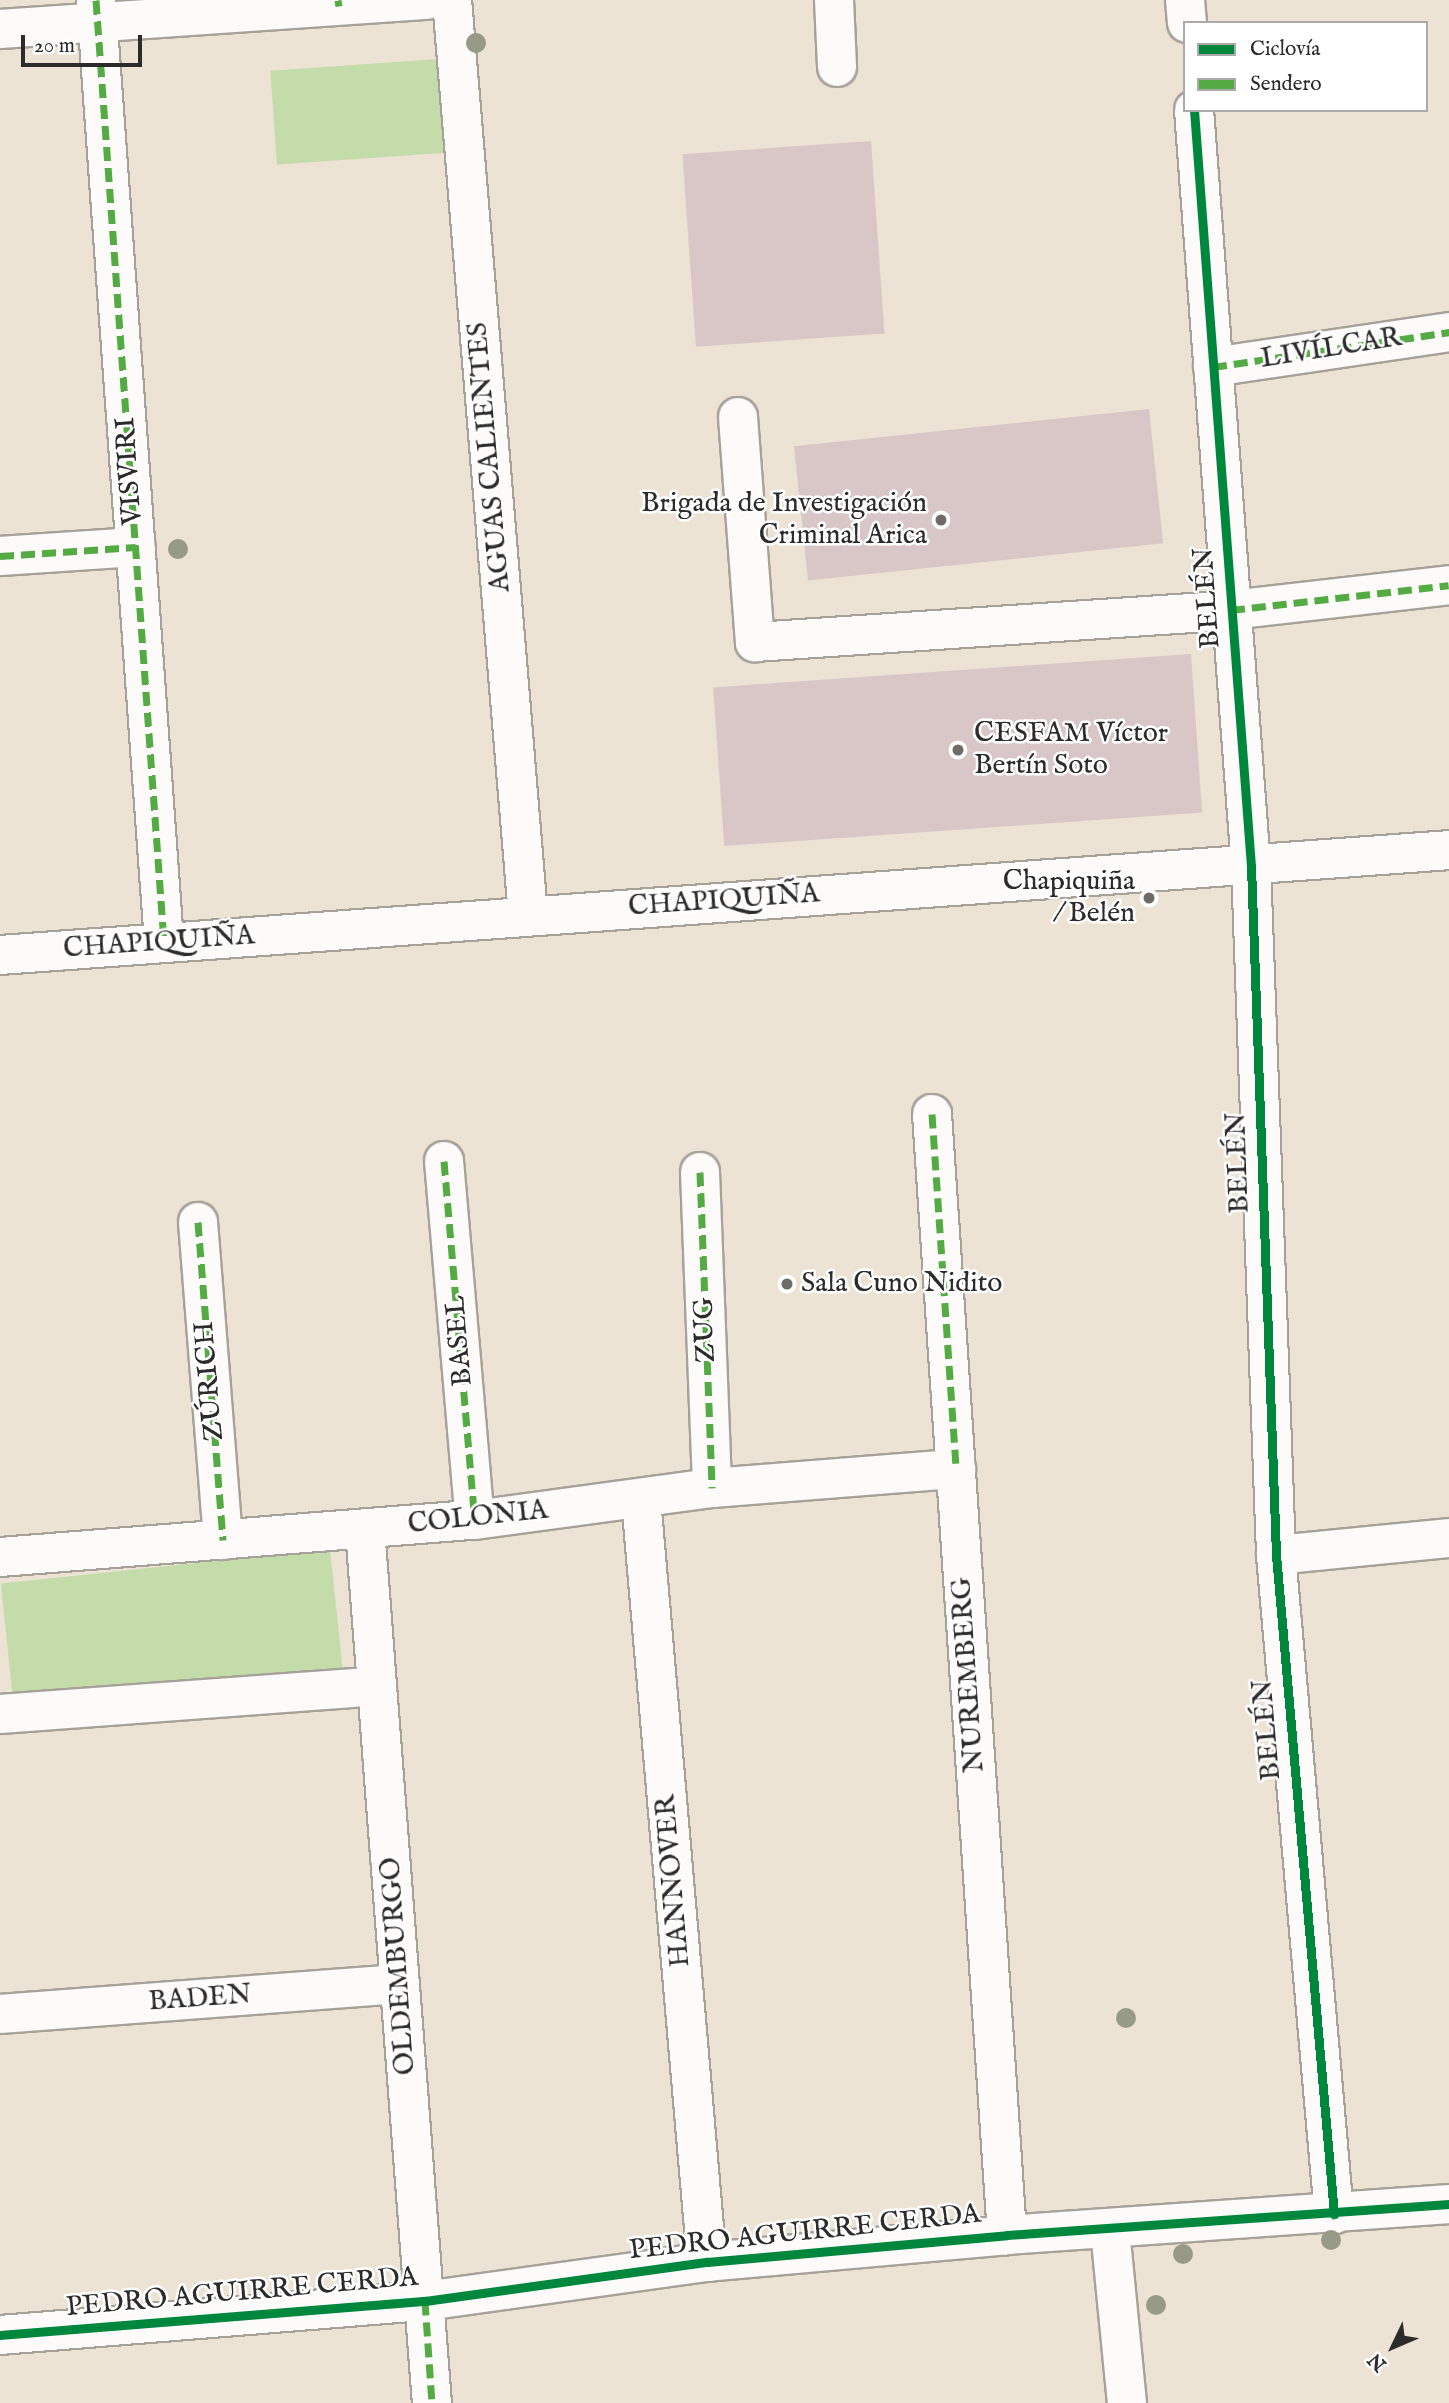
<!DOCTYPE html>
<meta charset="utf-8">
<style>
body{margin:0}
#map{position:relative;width:1449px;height:2403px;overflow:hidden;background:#ece3d5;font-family:"IM FELL English",serif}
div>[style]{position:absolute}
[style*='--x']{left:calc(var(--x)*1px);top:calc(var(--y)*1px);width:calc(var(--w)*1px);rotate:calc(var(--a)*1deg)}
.green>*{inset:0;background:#c4dcaa;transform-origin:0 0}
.building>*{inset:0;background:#d9c7c8;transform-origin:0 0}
.roads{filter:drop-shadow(2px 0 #a6a199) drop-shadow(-2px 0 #a6a199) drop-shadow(0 2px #a6a199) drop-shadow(0 -2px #a6a199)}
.minor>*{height:38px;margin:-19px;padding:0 19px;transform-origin:19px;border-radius:19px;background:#fcfbf9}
.quiet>*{height:7px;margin-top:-3.5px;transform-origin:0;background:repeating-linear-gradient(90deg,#54ab44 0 14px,transparent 0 21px)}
.cycleway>*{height:9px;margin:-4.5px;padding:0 4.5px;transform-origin:4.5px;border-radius:4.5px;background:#00873e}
.trees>*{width:20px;height:20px;margin:-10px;border-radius:50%;background:#969a86}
.dots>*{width:19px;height:19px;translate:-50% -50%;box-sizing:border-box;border:4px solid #fff;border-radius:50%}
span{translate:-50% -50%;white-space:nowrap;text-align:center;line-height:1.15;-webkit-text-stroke:5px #fff;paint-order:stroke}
.street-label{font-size:28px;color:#2b2b2b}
.poi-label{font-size:28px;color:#2b2b2b}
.right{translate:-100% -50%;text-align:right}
.left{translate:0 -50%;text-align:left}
.legend{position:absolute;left:1183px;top:21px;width:245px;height:91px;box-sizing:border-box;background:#fff;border:2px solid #aaa;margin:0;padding:9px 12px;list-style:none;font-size:21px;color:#2b2b2b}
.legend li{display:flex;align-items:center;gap:14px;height:35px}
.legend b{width:35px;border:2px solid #aaa}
.north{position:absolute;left:1358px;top:2312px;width:70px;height:70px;-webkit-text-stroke:5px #fff;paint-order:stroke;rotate:226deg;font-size:19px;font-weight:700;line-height:28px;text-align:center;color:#2b2b2b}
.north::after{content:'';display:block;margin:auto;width:24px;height:32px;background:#2b2b2b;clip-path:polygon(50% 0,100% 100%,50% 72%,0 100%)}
.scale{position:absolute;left:21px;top:35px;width:121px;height:32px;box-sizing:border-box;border:4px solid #2b2b2b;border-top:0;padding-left:9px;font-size:21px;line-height:24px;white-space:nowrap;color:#2b2b2b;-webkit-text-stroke:5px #fff;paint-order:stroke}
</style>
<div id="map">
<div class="green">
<div style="left:439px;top:59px;width:94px;height:169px;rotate:86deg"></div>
<div style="left:330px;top:1549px;width:135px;height:331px;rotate:84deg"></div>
</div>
<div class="building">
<div style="left:871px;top:141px;width:193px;height:189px;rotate:86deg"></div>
<div style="left:1149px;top:409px;width:135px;height:357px;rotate:84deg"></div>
<div style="left:1191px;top:654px;width:159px;height:479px;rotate:86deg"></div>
</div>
<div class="roads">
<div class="minor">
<div style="--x:96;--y:0;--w:944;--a:85.87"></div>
<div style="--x:452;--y:0;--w:917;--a:85.25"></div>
<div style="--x:834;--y:0;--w:67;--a:87.4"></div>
<div style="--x:1185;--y:0;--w:23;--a:85"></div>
<div style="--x:0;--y:29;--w:428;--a:-3.9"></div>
<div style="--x:1194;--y:110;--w:758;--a:85.69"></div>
<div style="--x:1251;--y:866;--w:689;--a:87.92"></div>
<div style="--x:1276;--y:1555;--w:662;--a:84.97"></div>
<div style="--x:1213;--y:367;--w:239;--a:-8.4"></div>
<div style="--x:738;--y:417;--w:226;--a:85.7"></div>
<div style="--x:755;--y:642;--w:477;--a:-3.8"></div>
<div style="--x:1231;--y:610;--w:219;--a:-6.5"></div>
<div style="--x:0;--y:556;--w:136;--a:-3.8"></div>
<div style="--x:0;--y:955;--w:1453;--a:-4.14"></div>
<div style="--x:932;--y:1114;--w:1124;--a:86.17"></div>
<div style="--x:444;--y:1161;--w:360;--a:85.1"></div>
<div style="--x:700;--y:1172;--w:316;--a:87.8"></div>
<div style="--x:198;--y:1222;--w:319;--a:85.5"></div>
<div style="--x:641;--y:1499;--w:766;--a:85.06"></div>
<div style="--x:365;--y:1529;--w:877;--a:85.62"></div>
<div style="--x:1276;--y:1555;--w:174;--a:-5.6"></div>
<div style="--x:0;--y:1557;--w:476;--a:-4.5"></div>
<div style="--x:475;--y:1520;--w:239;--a:-7.7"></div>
<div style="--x:712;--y:1488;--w:245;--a:-4.5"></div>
<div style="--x:0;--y:1714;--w:378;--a:-4.2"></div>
<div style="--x:0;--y:2014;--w:401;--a:-4.3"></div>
<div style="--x:1110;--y:2230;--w:174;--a:84.4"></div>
<div style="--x:0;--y:2335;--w:426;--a:-4.6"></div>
<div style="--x:425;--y:2301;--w:285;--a:-7.9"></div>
<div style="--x:707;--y:2262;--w:301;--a:-5.1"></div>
<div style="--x:1007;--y:2235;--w:443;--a:-4"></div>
</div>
</div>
<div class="quiet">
<div style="--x:96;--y:0;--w:944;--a:85.87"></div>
<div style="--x:338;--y:0;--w:6;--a:81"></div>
<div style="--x:1213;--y:367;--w:239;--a:-8.4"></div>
<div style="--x:0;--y:556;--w:136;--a:-3.8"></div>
<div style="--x:1231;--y:610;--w:219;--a:-6.5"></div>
<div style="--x:932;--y:1114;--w:356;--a:86.1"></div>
<div style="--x:444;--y:1161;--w:360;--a:85.1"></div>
<div style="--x:700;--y:1172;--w:316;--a:87.8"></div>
<div style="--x:198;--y:1222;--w:319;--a:85.5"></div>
<div style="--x:425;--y:2301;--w:102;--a:86.1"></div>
</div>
<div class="cycleway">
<div style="--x:1194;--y:110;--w:758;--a:85.69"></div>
<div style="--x:1251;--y:866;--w:689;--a:87.92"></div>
<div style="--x:1276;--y:1555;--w:662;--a:84.97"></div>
<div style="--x:0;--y:2335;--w:426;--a:-4.6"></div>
<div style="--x:425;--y:2301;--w:285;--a:-7.9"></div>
<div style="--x:707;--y:2262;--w:301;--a:-5.1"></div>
<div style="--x:1007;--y:2235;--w:443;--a:-4"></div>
</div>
<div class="trees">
<div style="left:476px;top:43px"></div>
<div style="left:178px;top:549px"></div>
<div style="left:1126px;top:2018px"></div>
<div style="left:1331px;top:2240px"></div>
<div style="left:1183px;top:2254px"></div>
<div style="left:1156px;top:2305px"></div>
</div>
<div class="dots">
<div style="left:941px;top:520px;background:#6f6b66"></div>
<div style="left:958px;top:750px;background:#6f6b66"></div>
<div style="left:1149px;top:898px;background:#6f6b66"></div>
<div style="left:787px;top:1284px;background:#6f6b66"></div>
</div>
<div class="street-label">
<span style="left:1331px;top:349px;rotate:-9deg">LIVÍLCAR</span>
<span style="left:490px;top:457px;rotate:-95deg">AGUAS CALIENTES</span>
<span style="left:130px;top:471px;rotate:-94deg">VISVIRI</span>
<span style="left:1208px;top:598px;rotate:-94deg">BELÉN</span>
<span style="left:724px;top:901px;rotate:-4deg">CHAPIQUIÑA</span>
<span style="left:159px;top:943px;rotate:-4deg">CHAPIQUIÑA</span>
<span style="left:1239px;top:1163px;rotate:-92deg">BELÉN</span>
<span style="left:706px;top:1330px;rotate:-92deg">ZUG</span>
<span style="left:460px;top:1341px;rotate:-95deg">BASEL</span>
<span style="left:210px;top:1381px;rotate:-95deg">ZÚRICH</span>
<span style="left:478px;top:1518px;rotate:-6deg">COLONIA</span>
<span style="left:969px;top:1675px;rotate:-94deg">NUREMBERG</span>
<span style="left:1268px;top:1730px;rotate:-95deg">BELÉN</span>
<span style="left:674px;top:1881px;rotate:-95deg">HANNOVER</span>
<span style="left:399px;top:1966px;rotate:-94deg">OLDEMBURGO</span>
<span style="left:200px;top:1999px;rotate:-4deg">BADEN</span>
<span style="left:805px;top:2233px;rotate:-6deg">PEDRO AGUIRRE CERDA</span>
<span style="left:242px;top:2293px;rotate:-5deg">PEDRO AGUIRRE CERDA</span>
</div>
<div class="poi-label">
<span class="right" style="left:927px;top:520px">Brigada de Investigación<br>Criminal Arica</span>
<span class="left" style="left:974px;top:750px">CESFAM Víctor<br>Bertín Soto</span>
<span class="right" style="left:1135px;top:898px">Chapiquiña<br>/ Belén</span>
<span class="left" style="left:801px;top:1284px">Sala Cuno Nidito</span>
</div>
<ul class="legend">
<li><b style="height:9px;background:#00873e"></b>Ciclovía</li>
<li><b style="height:9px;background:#54ab44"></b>Sendero</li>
</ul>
<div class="north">N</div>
<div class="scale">20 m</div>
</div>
